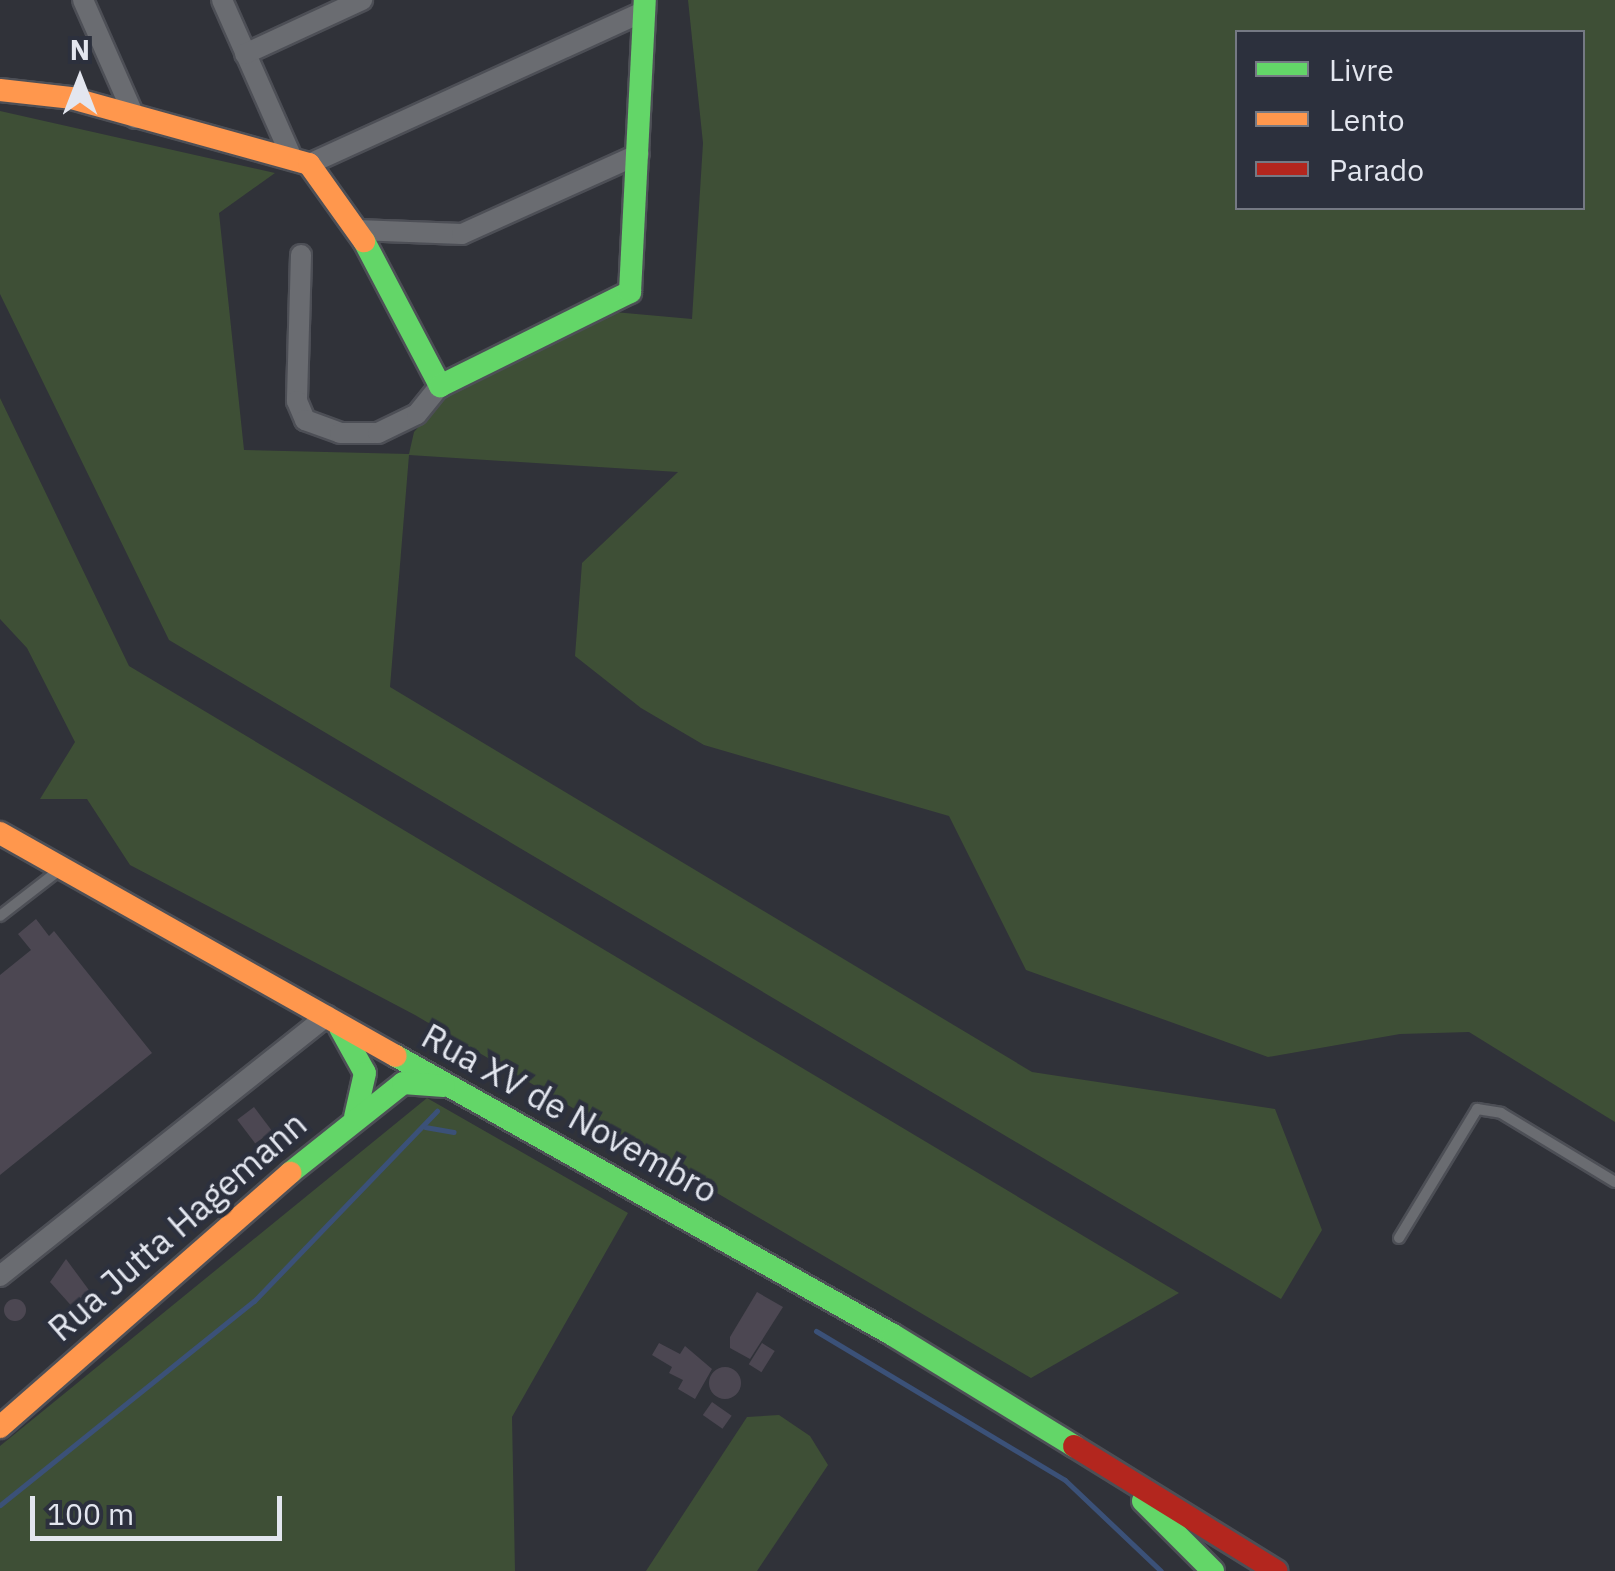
<!DOCTYPE html>
<style>
body{margin:0}
#map{position:relative;width:1615px;height:1571px;overflow:hidden;background:#303239;font-family:"IBM Plex Sans",sans-serif}
div>[style]{position:absolute}
[style*='--x']{left:calc(var(--x)*1px);top:calc(var(--y)*1px);width:calc(var(--w)*1px);rotate:calc(var(--a)*1deg)}
.green>*{inset:0;background:#3e4f36}
.stream>*{height:5px;margin:-2.5px;padding:0 2.5px;transform-origin:2.5px;border-radius:2.5px;background:#3b5178}
.building>*{inset:0;background:#4c4752;transform-origin:0 0}
.round{border-radius:50%}
.roads{filter:drop-shadow(2px 0 #4d4f56) drop-shadow(-2px 0 #4d4f56) drop-shadow(0 2px #4d4f56) drop-shadow(0 -2px #4d4f56)}
.lane>*{height:10px;margin:-5px;padding:0 5px;transform-origin:5px;border-radius:5px;background:#6a6c71}
.street>*{height:20px;margin:-10px;padding:0 10px;transform-origin:10px;border-radius:10px;background:#6a6c71}
.fast>*{height:22px;margin:-11px;padding:0 11px;transform-origin:11px;border-radius:11px;background:#63d668}
.slow>*{height:22px;margin:-11px;padding:0 11px;transform-origin:11px;border-radius:11px;background:#ff974d}
.jam>*{height:22px;margin:-11px;padding:0 11px;transform-origin:11px;border-radius:11px;background:#b3261e}
span{translate:-50% -50%;white-space:nowrap;text-align:center;line-height:1.15;-webkit-text-stroke:9px #2c303d;paint-order:stroke}
.street-label{font-size:35px;color:#e3e6ef}
.legend{position:absolute;left:1235px;top:30px;width:350px;height:180px;box-sizing:border-box;background:#2c303d;border:2px solid #757984;margin:0;padding:12px 18px;list-style:none;font-size:30px;color:#e3e6ef}
.legend li{display:flex;align-items:center;gap:20px;height:50px}
.legend b{width:50px;border:2px solid #757984}
.north{position:absolute;left:30px;top:30px;width:100px;height:100px;-webkit-text-stroke:8px #2c303d;paint-order:stroke;rotate:0deg;font-size:28px;font-weight:700;line-height:40px;text-align:center;color:#e3e6ef}
.north::after{content:'';display:block;margin:auto;width:35px;height:45px;background:#e3e6ef;clip-path:polygon(50% 0,100% 100%,50% 72%,0 100%)}
.scale{position:absolute;left:30px;top:1496px;width:252px;height:45px;box-sizing:border-box;border:5px solid #e3e6ef;border-top:0;padding-left:12px;font-size:30px;line-height:35px;white-space:nowrap;color:#e3e6ef;-webkit-text-stroke:8px #2c303d;paint-order:stroke}
</style>
<div id="map">
<div class="green">
<div style="clip-path:polygon(evenodd,688px 0,1615px 0,1615px 1122px,1469px 1032px,1400px 1034px,1268px 1057px,1026px 970px,949px 816px,704px 745px,641px 708px,575px 656px,582px 563px,678px 472px,409px 455px,390px 687px,1032px 1072px,1275px 1109px,1322px 1230px,1281px 1299px,169px 640px,0 294px,0 111px,275px 173px,219px 213px,244px 450px,409px 454px,414px 432px,454px 387px,614px 312px,692px 319px,703px 143px,688px 0,1238px 32px,1582px 32px,1582px 208px,1238px 208px,1238px 32px)"></div>
<div style="clip-path:polygon(0 398px,129px 666px,1179px 1293px,1031px 1378px,415px 1015px,130px 865px,87px 799px,40px 799px,75px 742px,27px 648px,0 619px)"></div>
<div style="clip-path:polygon(427px 1098px,628px 1213px,512px 1417px,515px 1571px,0 1571px,0 1446px)"></div>
<div style="clip-path:polygon(779px 1415px,810px 1436px,828px 1465px,757px 1571px,646px 1571px,747px 1417px)"></div>
</div>
<div class="stream">
<div style="--x:425;--y:1127;--w:29;--a:10"></div>
<div style="--x:816;--y:1331;--w:290;--a:30.9"></div>
<div style="--x:1065;--y:1480;--w:132;--a:43.5"></div>
<div style="--x:0;--y:1505;--w:326;--a:-38.8"></div>
<div style="--x:254;--y:1301;--w:264;--a:-46.1"></div>
</div>
<div class="building">
<div style="clip-path:polygon(36px 919px,49px 936px,54px 931px,152px 1053px,0 1175px,0 975px,31px 950px,18px 934px)"></div>
<div style="left:254px;top:1107px;width:30px;height:21px;rotate:53deg"></div>
<div style="clip-path:polygon(66px 1259px,97px 1301px,85px 1310px,76px 1311px,50px 1282px)"></div>
<div style="clip-path:polygon(757px 1292px,783px 1307px,750px 1359px,730px 1348px,730px 1337px)"></div>
<div class="round" style="left:4px;top:1299px;width:22px;height:22px"></div>
<div style="clip-path:polygon(659px 1343px,680px 1354px,685px 1346px,712px 1369px,695px 1399px,678px 1389px,683px 1380px,669px 1373px,672px 1367px,652px 1355px)"></div>
<div style="left:762px;top:1343px;width:15px;height:25px;rotate:32deg"></div>
<div class="round" style="left:709px;top:1367px;width:32px;height:32px"></div>
<div style="left:712px;top:1402px;width:24px;height:16px;rotate:35deg"></div>
</div>
<div class="roads">
<div class="lane">
<div style="--x:0;--y:916;--w:73;--a:-37.8"></div>
<div style="--x:1399;--y:1238;--w:151;--a:-58.8"></div>
<div style="--x:1477;--y:1109;--w:24;--a:9"></div>
<div style="--x:1501;--y:1113;--w:133;--a:31.2"></div>
</div>
<div class="street">
<div style="--x:83;--y:0;--w:129;--a:66.2"></div>
<div style="--x:222;--y:0;--w:171;--a:66.1"></div>
<div style="--x:245;--y:54;--w:129;--a:-24.8"></div>
<div style="--x:309;--y:164;--w:369;--a:-24.5"></div>
<div style="--x:357;--y:230;--w:105;--a:2.2"></div>
<div style="--x:462;--y:234;--w:194;--a:-24.3"></div>
<div style="--x:301;--y:255;--w:146;--a:91.6"></div>
<div style="--x:297;--y:401;--w:21;--a:67"></div>
<div style="--x:305;--y:420;--w:37;--a:20"></div>
<div style="--x:340;--y:433;--w:38;--a:0"></div>
<div style="--x:378;--y:433;--w:43;--a:-26"></div>
<div style="--x:417;--y:414;--w:36;--a:-51"></div>
<div style="--x:0;--y:1276;--w:418;--a:-38.5"></div>
</div>
<div class="fast">
<div style="--x:364;--y:241;--w:164;--a:62.3"></div>
<div style="--x:440;--y:386;--w:212;--a:-26.3"></div>
<div style="--x:630;--y:292;--w:292;--a:-87.1"></div>
<div style="--x:340;--y:1028;--w:51;--a:60.9"></div>
<div style="--x:365;--y:1073;--w:45;--a:102.8"></div>
<div style="--x:396;--y:1056;--w:570;--a:29.31"></div>
<div style="--x:893;--y:1335;--w:212;--a:31.5"></div>
<div style="--x:290;--y:1173;--w:144;--a:-38.5"></div>
<div style="--x:403;--y:1083;--w:41;--a:4.2"></div>
<div style="--x:1143;--y:1501;--w:99;--a:45"></div>
</div>
<div class="slow">
<div style="--x:0;--y:90;--w:71;--a:6.4"></div>
<div style="--x:71;--y:98;--w:247;--a:15.5"></div>
<div style="--x:309;--y:164;--w:95;--a:54.5"></div>
<div style="--x:0;--y:833;--w:454;--a:29.4"></div>
<div style="--x:0;--y:1427;--w:386;--a:-41.2"></div>
</div>
<div class="jam">
<div style="--x:1074;--y:1446;--w:238;--a:31.7"></div>
</div>
</div>
<div class="street-label">
<span style="left:570px;top:1113px;rotate:29deg">Rua XV de Novembro</span>
<span style="left:177px;top:1226px;rotate:-41deg">Rua Jutta Hagemann</span>
</div>
<ul class="legend">
<li><b style="height:12px;background:#63d668"></b>Livre</li>
<li><b style="height:12px;background:#ff974d"></b>Lento</li>
<li><b style="height:12px;background:#b3261e"></b>Parado</li>
</ul>
<div class="north">N</div>
<div class="scale">100 m</div>
</div>
